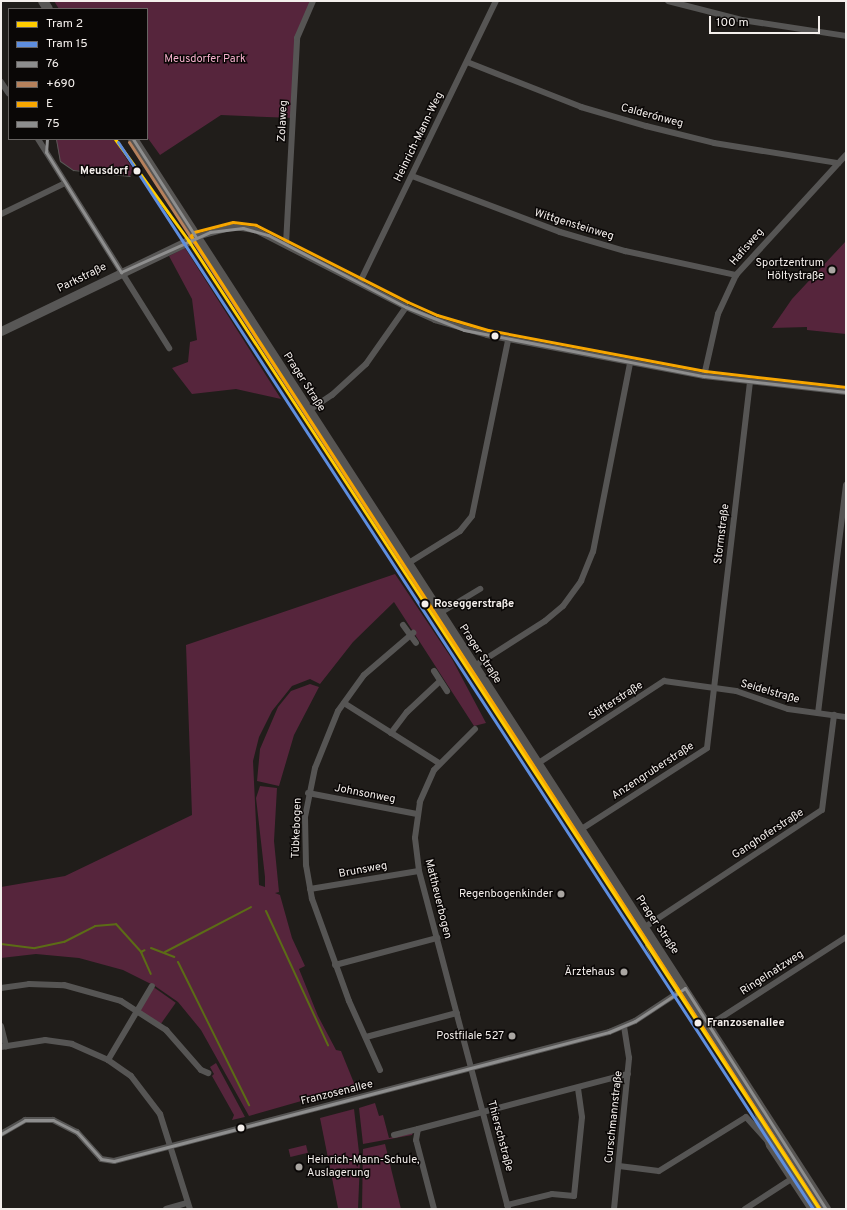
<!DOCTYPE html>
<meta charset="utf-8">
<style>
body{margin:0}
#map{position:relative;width:847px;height:1210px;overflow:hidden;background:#201d1a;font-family:Overpass,sans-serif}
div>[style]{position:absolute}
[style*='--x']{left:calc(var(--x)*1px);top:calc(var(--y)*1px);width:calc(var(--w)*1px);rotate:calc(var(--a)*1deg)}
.green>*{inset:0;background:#56253c;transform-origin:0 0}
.stream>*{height:2px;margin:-1px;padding:0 1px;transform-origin:1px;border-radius:1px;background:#5c6c16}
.street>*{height:6px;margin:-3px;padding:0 3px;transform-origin:3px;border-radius:3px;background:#565554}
.secondary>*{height:9px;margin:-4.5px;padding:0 4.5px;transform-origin:4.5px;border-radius:4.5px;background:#585756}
.primary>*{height:10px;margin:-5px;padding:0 5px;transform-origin:5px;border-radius:5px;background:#575553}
.tram>*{height:1px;margin:-0.5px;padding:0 0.5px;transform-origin:0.5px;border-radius:0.5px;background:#595856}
.bus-1>*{height:3px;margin:-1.5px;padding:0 1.5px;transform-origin:1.5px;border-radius:1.5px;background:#8e8e8e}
.bus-2>*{height:3px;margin:-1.5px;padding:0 1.5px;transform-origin:1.5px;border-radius:1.5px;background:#b6815c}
.bus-3>*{height:3px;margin:-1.5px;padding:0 1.5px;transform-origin:1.5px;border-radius:1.5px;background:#f7a600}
.bus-4>*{height:3px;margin:-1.5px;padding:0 1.5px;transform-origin:1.5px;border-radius:1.5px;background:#8e8e8e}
.tram-1>*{height:3px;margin:-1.5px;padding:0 1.5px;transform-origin:1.5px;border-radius:1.5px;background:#fc0}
.tram-2>*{height:3px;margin:-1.5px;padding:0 1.5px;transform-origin:1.5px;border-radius:1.5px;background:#5e8edf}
.dots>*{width:11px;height:11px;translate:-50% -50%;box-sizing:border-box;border:2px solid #0a0706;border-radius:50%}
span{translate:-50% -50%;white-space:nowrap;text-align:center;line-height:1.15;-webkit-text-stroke:3px #0a0706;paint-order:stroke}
.park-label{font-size:11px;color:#f4afcb}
.street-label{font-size:11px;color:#f4efec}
.stop-label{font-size:11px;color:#f4efec;font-weight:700}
.right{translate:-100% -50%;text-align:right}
.left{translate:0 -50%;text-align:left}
.poi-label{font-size:11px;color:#f4efec}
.frame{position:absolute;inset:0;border:2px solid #f4efec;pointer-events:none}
.legend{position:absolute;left:8px;top:8px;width:140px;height:132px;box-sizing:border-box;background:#0a0706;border:1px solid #686462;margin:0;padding:5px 7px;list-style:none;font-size:12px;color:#f4efec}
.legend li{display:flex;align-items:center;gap:8px;height:20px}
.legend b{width:20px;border:1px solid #686462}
.scale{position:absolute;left:709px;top:16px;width:111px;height:18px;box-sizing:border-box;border:2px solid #f4efec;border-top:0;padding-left:5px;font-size:12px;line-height:14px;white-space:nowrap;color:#f4efec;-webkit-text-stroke:3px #0a0706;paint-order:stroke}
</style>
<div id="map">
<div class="green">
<div style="clip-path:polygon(54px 1px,313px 1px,297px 38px,293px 118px,221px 115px,160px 155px,147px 137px,147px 9px,59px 9px)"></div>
<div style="clip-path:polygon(56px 139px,114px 139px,133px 169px,130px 176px,73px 170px,60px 161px)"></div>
<div style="clip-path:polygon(846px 241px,846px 334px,807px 330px,807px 327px,772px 328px,792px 299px)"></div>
<div style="clip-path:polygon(185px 248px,281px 399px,236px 389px,192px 394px,172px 368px,188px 362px,190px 342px,197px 340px,192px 299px,169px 256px)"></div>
<div style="clip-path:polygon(395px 574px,452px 659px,486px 723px,474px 726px,394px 602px,353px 642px,320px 684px,310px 679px,292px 686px,272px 711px,259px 737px,253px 761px,259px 885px,265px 887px,265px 877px,256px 798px,260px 786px,277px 788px,274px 841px,279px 892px,275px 893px,280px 895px,292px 938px,305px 966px,299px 969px,318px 1016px,336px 1050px,341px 1051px,354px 1083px,354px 1086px,249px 1116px,201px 1030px,178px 1002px,155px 986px,123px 970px,79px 958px,36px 954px,1px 958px,1px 887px,65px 876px,192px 815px,186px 645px)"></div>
<div style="clip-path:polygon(310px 684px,319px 687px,294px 735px,279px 786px,257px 781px,260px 749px,278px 707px,291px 691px)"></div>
<div style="left:152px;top:986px;width:29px;height:28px;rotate:35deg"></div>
<div style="clip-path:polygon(216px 1063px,245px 1117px,232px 1120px,234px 1115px,212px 1076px,214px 1074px,210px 1067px)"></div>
<div style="clip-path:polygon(375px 1103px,379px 1116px,383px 1115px,389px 1138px,413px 1132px,412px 1135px,363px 1144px,359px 1108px)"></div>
<div style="clip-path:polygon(354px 1109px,360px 1161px,358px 1209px,338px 1208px,320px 1118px)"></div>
<div style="clip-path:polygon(385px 1144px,401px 1209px,362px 1209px,363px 1149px)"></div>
<div style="left:306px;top:1145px;width:8px;height:18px;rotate:76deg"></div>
</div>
<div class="stream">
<div style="--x:266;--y:911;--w:148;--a:65.2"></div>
<div style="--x:1;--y:944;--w:34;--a:7"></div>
<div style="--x:35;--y:948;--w:30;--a:-12"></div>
<div style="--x:64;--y:942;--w:35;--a:-27"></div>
<div style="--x:95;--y:926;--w:21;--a:-5"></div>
<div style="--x:116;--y:924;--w:38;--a:48"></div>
<div style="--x:141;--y:952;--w:24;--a:66"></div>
<div style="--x:151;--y:948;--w:25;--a:21"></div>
<div style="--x:141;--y:952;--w:4;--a:-27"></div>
<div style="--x:165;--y:952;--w:97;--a:-27.6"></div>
<div style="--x:178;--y:962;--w:160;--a:63.6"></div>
</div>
<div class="street">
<div style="--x:668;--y:1;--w:76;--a:14.4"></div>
<div style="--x:742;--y:20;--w:105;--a:8.7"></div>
<div style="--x:467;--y:62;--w:123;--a:21.5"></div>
<div style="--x:581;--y:107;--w:68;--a:16.3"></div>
<div style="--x:646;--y:126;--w:70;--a:14"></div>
<div style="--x:714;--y:143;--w:126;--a:9.2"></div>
<div style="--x:1;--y:82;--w:14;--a:56"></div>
<div style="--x:38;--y:139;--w:247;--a:57.9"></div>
<div style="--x:412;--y:176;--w:158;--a:20.7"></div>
<div style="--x:560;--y:232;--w:68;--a:16.3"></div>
<div style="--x:625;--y:251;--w:114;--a:12.2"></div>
<div style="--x:1;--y:214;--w:71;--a:-25.8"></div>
<div style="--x:196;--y:237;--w:39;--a:-15"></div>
<div style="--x:234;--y:227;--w:21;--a:8"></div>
<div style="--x:255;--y:230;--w:169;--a:27"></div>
<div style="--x:406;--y:307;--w:32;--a:24"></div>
<div style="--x:435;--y:320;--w:54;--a:16.1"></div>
<div style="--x:487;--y:335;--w:221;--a:10.7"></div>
<div style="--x:704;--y:376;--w:143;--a:6.4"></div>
<div style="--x:286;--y:244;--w:206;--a:-86.9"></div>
<div style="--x:297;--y:38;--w:40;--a:-66.6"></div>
<div style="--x:360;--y:282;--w:312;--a:-64.2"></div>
<div style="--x:704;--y:376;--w:64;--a:-77.3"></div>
<div style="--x:718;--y:314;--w:43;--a:-65.2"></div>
<div style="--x:736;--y:275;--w:163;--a:-47.5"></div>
<div style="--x:308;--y:411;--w:29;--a:-34"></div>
<div style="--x:332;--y:395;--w:46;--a:-42.4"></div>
<div style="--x:366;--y:364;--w:70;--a:-54.9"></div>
<div style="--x:407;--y:564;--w:62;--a:-31.9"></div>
<div style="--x:460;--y:531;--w:19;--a:-51"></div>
<div style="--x:472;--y:516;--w:180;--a:-78.4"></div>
<div style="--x:440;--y:613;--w:47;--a:-31"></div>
<div style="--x:403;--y:625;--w:22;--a:54"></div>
<div style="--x:473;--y:667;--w:85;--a:-32.6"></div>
<div style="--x:545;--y:621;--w:23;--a:-40"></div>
<div style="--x:563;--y:606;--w:31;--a:-54"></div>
<div style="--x:581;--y:581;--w:31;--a:-68"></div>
<div style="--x:593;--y:552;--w:193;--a:-78.9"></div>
<div style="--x:434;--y:671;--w:24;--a:57"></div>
<div style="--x:344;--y:703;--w:112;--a:32.3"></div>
<div style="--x:818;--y:713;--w:230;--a:-83"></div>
<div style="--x:475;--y:729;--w:58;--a:135"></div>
<div style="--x:434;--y:770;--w:35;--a:114"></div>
<div style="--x:420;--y:802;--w:36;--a:98"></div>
<div style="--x:415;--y:838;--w:33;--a:83"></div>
<div style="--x:419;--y:871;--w:350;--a:75.2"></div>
<div style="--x:391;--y:733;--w:26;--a:-53"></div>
<div style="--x:407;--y:712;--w:45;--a:-43.2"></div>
<div style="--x:537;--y:764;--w:152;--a:-33.2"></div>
<div style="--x:664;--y:681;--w:73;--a:7.9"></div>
<div style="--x:736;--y:691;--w:55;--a:19.1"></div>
<div style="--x:788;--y:709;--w:59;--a:7.9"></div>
<div style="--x:308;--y:793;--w:111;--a:10.9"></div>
<div style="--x:580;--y:830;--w:151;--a:-32.8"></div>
<div style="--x:707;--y:748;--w:369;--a:-83.3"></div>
<div style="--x:310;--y:889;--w:110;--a:-9.4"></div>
<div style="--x:645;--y:927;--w:212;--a:-33.5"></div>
<div style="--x:822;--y:810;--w:96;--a:-82.8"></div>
<div style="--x:335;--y:965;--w:106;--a:-14.8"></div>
<div style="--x:1;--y:988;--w:28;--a:-8"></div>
<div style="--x:29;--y:984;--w:35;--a:2"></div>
<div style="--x:64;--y:985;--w:59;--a:15.7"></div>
<div style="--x:121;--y:1001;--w:54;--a:32.8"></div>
<div style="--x:166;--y:1030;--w:53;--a:48.8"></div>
<div style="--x:201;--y:1070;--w:8;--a:23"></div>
<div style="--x:1;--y:1026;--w:21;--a:76"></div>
<div style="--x:708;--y:1026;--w:164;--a:-32.8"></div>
<div style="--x:366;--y:1037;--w:94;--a:-14.8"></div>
<div style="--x:1;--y:1047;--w:45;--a:-9"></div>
<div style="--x:45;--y:1040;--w:27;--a:8"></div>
<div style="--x:72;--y:1044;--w:39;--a:24"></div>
<div style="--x:108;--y:1060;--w:28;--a:35"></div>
<div style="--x:131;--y:1076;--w:48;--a:52.7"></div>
<div style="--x:160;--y:1114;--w:100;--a:72.5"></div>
<div style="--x:108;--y:1060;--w:86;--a:-59.3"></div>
<div style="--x:380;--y:1070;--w:76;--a:-114.2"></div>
<div style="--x:349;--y:1001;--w:109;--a:-109.9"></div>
<div style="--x:312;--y:899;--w:35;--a:-100"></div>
<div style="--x:306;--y:865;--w:48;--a:-91.2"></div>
<div style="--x:305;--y:817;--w:50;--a:-78.5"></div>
<div style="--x:315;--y:768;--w:61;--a:-68"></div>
<div style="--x:338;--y:711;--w:44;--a:-54.2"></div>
<div style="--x:364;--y:675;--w:65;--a:-40.6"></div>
<div style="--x:1;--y:1134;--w:28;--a:-30"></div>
<div style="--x:25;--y:1120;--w:28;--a:0"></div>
<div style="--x:53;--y:1120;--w:27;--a:27"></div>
<div style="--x:77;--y:1132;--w:36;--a:48"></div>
<div style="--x:101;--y:1159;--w:13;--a:9"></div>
<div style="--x:114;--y:1161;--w:512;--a:-14.61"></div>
<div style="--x:609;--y:1032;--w:28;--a:-23"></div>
<div style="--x:635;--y:1021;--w:60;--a:-33.4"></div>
<div style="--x:394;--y:1135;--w:25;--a:-14"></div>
<div style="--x:619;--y:1166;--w:40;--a:7.1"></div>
<div style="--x:659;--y:1171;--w:102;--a:-31.8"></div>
<div style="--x:746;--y:1117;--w:30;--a:48"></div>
<div style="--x:507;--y:1205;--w:46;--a:-13.7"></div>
<div style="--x:552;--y:1194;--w:22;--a:5"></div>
<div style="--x:574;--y:1196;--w:79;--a:-84.2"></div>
<div style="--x:582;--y:1117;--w:29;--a:-98"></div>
<div style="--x:166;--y:1209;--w:22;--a:-16"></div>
<div style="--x:434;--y:1209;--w:71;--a:-104.6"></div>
<div style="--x:416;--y:1140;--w:11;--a:-80"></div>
<div style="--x:418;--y:1129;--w:217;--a:-14.7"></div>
<div style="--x:614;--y:1209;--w:152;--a:-84.3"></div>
<div style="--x:629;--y:1058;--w:31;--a:-99"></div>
<div style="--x:745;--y:1209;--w:57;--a:-32.9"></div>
</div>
<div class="secondary">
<div style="--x:1;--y:331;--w:216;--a:-25.7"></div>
</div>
<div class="primary">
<div style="--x:43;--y:1;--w:9;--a:58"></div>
<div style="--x:133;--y:139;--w:1275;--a:57.07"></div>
<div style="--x:757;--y:1106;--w:41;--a:70.3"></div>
<div style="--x:771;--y:1145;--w:77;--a:56.7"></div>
</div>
<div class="tram">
<div style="--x:56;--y:139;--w:22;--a:80"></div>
<div style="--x:60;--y:161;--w:16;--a:35"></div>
<div style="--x:73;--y:170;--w:57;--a:6"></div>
<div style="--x:645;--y:945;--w:30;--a:64"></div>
</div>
<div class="bus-1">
<div style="--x:685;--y:988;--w:262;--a:57.5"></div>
<div style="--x:1;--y:1134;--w:28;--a:-30"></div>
<div style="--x:25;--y:1120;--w:28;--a:0"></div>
<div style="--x:53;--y:1120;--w:27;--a:27"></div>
<div style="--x:77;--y:1132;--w:36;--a:48"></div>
<div style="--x:101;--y:1159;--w:13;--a:9"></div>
<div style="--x:114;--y:1161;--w:512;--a:-14.61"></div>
<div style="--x:609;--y:1032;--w:28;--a:-23"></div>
<div style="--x:635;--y:1021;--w:60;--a:-33.4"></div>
</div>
<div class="bus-2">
<div style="--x:129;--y:142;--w:1271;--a:57.07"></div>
</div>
<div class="bus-3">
<div style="--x:820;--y:1209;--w:1159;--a:-122.88"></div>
<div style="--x:191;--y:236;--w:5;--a:-53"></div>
<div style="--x:194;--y:232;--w:40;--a:-14.4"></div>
<div style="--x:233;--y:222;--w:23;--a:7"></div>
<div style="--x:256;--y:225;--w:170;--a:26.9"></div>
<div style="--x:408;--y:302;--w:32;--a:24"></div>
<div style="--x:437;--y:315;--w:53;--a:16.4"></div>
<div style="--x:488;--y:330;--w:221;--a:10.7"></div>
<div style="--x:705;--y:371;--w:142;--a:6.5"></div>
</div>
<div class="bus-4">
<div style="--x:47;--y:139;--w:13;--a:94"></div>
<div style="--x:46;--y:152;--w:142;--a:58"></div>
<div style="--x:121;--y:272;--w:98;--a:-24.2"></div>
<div style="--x:210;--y:232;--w:33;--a:-7"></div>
<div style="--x:243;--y:228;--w:26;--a:16"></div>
<div style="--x:268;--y:235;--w:156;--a:27.6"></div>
<div style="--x:406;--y:307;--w:62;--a:21.6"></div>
<div style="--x:464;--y:330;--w:244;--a:10.9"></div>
<div style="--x:704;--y:376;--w:143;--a:6.4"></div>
<div style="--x:133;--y:139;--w:117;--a:57.3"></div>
</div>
<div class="tram-1">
<div style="--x:115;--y:139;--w:125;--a:54.1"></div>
<div style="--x:188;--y:240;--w:1156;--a:56.93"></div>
</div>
<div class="tram-2">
<div style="--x:118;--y:142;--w:1273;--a:56.92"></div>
</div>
<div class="dots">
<div style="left:137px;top:171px;background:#f4efec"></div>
<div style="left:832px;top:270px;background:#aaa6a2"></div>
<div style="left:495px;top:336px;background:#f4efec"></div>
<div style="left:425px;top:604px;background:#f4efec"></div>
<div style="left:561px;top:894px;background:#aaa6a2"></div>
<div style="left:624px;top:972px;background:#aaa6a2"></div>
<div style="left:698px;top:1023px;background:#f4efec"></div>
<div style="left:512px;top:1036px;background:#aaa6a2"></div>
<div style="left:241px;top:1128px;background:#f4efec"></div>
<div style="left:299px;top:1167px;background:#aaa6a2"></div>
</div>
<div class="park-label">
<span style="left:205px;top:59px">Meusdorfer Park</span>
</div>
<div class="street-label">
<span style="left:652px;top:116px;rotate:15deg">Calderónweg</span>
<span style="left:283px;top:121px;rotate:-87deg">Zolaweg</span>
<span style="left:419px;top:137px;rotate:-64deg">Heinrich-Mann-Weg</span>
<span style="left:574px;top:225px;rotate:17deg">Wittgensteinweg</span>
<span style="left:747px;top:247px;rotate:-49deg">Hafisweg</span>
<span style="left:82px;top:278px;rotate:-26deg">Parkstraße</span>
<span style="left:304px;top:382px;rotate:57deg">Prager Straße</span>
<span style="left:722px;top:534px;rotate:-83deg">Stormstraße</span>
<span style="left:480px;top:654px;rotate:57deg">Prager Straße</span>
<span style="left:770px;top:692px;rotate:16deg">Seidelstraße</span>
<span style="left:616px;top:701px;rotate:-33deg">Stifterstraße</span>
<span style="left:653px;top:771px;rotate:-33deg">Anzengruberstraße</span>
<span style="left:365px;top:794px;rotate:11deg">Johnsonweg</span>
<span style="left:297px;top:828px;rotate:-88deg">Tübkebogen</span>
<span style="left:768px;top:834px;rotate:-33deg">Ganghoferstraße</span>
<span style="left:363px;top:870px;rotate:-10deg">Brunsweg</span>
<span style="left:438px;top:899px;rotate:76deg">Mattheuerbogen</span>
<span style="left:657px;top:925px;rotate:56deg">Prager Straße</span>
<span style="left:772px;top:973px;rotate:-33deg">Ringelnatzweg</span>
<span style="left:337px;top:1093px;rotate:-14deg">Franzosenallee</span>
<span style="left:614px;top:1117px;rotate:-84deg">Curschmannstraße</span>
<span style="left:500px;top:1136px;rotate:75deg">Thierschstraße</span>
</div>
<div class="stop-label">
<span class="right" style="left:128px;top:171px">Meusdorf</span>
<span class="left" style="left:434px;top:604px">Roseggerstraße</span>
<span class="left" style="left:707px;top:1023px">Franzosenallee</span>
</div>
<div class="poi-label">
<span class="right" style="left:824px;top:270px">Sportzentrum<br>Höltystraße</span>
<span class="right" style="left:553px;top:894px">Regenbogenkinder</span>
<span class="right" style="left:615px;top:972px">Ärztehaus</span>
<span class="right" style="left:504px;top:1036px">Postfilale 527</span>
<span class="left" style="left:307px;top:1167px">Heinrich-Mann-Schule,<br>Auslagerung</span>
</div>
<div class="frame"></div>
<ul class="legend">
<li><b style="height:5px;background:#fc0"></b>Tram 2</li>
<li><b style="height:5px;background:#5e8edf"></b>Tram 15</li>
<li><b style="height:5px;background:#8e8e8e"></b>76</li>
<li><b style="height:5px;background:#b6815c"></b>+690</li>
<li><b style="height:5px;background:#f7a600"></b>E</li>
<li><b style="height:5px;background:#8e8e8e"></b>75</li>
</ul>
<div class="scale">100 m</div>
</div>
